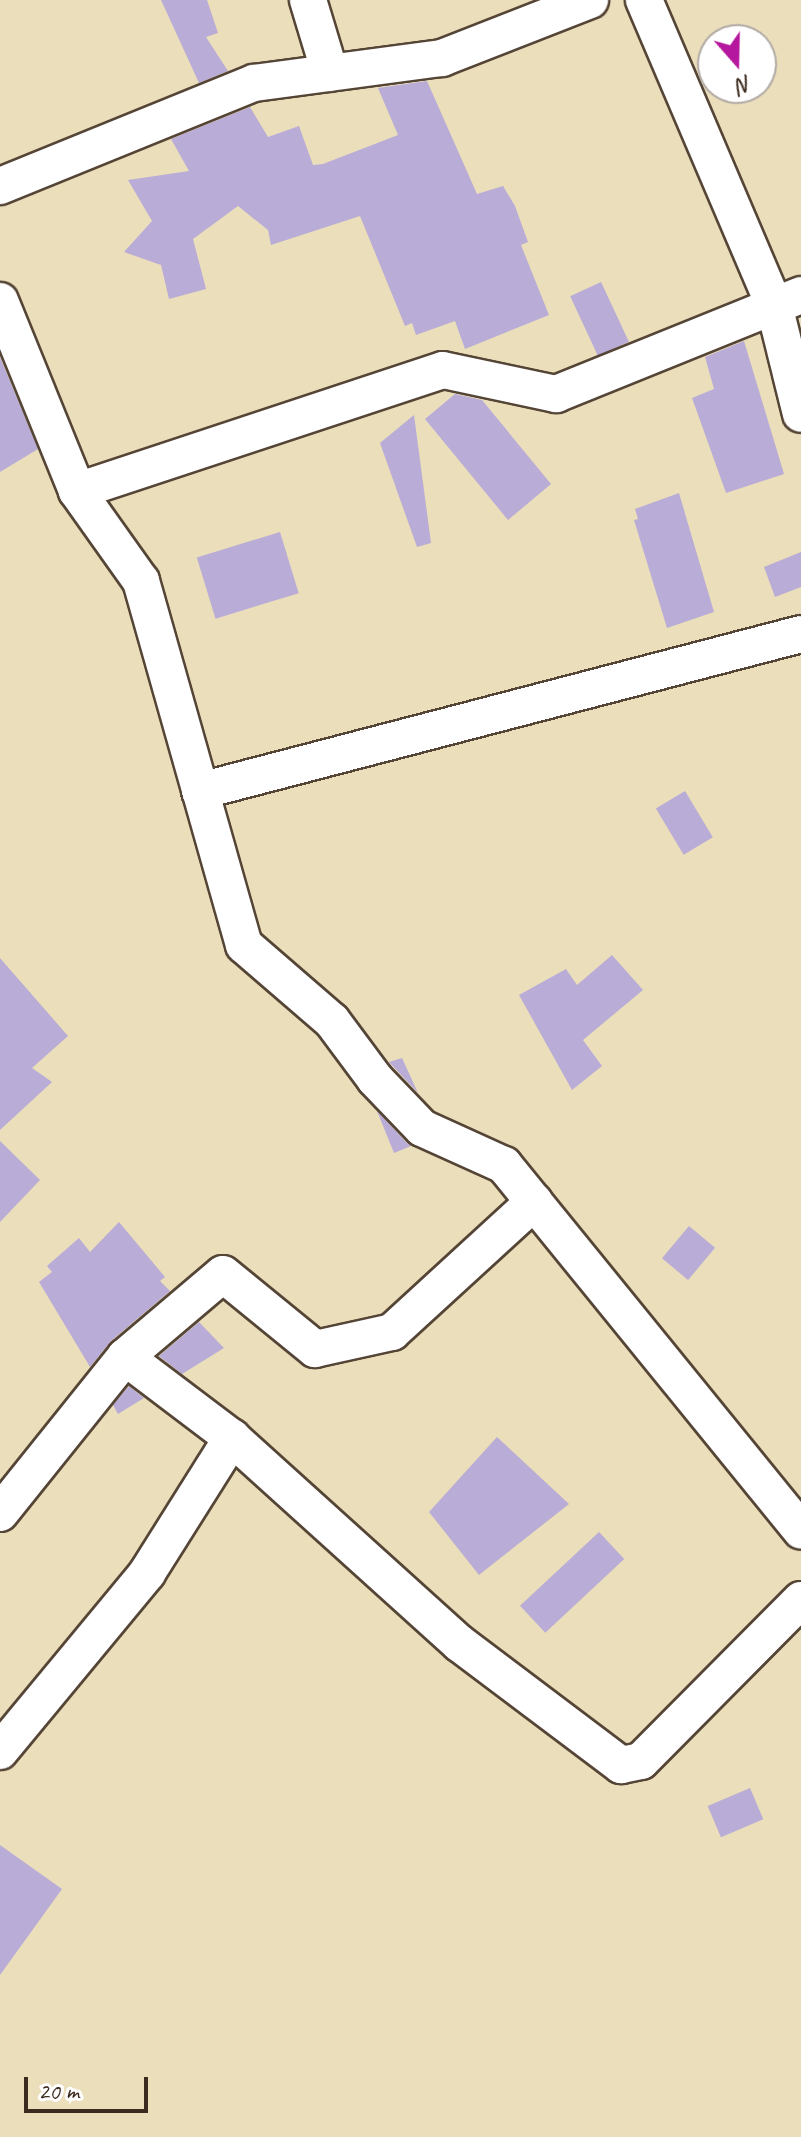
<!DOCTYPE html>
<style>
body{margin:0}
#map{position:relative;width:801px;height:2137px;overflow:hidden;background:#ebdebb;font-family:Caveat,sans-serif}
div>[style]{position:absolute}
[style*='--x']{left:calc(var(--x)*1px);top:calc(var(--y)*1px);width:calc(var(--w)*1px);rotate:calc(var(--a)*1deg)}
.building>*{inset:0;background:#b9acd6;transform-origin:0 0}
.roads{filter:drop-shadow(2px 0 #554536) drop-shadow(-2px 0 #554536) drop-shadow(0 2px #554536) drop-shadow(0 -2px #554536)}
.minor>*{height:36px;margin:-18px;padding:0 18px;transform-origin:18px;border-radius:18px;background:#fff}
span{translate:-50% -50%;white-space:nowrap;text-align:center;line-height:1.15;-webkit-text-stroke:8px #fff;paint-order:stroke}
.north{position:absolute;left:697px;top:24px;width:80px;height:80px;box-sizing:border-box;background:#fff;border:2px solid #b1aaa5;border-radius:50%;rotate:160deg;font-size:22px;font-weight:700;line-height:32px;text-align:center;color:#3b2a1e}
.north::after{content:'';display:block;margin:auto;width:28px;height:36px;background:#b5179e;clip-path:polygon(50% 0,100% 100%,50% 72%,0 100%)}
.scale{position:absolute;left:24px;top:2077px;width:124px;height:36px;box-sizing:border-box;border:4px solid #3b2a1e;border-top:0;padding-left:10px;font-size:24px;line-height:28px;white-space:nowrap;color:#3b2a1e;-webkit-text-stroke:6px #fff;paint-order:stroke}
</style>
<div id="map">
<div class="building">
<div style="clip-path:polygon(161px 0,207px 0,218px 33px,206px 37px,228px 71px,199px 83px)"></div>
<div style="clip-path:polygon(427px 81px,477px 194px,503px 186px,515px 206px,528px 242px,521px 245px,549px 315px,465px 349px,455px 321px,416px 335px,412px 323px,405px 326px,360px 216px,271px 245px,268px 230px,238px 206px,193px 239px,206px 289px,169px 299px,161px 265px,124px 252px,152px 221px,128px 180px,189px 171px,171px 139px,250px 107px,268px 137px,299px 126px,313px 165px,323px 164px,398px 135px,378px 88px)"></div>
<div style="left:601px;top:282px;width:66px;height:34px;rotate:65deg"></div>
<div style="clip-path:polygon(744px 341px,784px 474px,726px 493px,692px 398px,714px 389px,705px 357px)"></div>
<div style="clip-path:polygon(0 357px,38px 449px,0 472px)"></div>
<div style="clip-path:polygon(455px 394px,482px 400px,551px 484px,508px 520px,425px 419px)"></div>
<div style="clip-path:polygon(414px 415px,431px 543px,417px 547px,380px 443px)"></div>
<div style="clip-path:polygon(679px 493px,714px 612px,667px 628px,634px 520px,638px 519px,635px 509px)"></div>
<div style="left:280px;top:532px;width:64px;height:87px;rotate:73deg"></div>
<div style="clip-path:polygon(801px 552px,801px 587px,775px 597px,764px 567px)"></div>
<div style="left:685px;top:791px;width:54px;height:34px;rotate:59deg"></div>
<div style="clip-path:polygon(612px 955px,643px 990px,583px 1040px,602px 1066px,572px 1090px,519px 995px,566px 969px,577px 985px)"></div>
<div style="clip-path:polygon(0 958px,68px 1036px,32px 1068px,52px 1082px,0 1130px)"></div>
<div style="clip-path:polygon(402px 1058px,418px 1093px,389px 1062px)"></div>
<div style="clip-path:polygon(377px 1111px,407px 1143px,411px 1146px,394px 1153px)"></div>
<div style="clip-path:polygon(0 1141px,40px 1180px,0 1222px)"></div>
<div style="clip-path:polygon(119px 1222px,165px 1277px,160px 1281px,170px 1291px,111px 1341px,90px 1367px,39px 1282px,52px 1272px,47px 1266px,79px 1238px,90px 1252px)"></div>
<div style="left:689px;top:1226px;width:34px;height:42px;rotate:40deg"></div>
<div style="clip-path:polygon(199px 1322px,224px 1348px,182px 1374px,159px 1356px)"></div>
<div style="clip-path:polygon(129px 1386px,144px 1398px,118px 1414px,113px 1405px)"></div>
<div style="clip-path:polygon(497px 1437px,569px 1504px,479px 1575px,429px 1512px)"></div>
<div style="left:599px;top:1532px;width:37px;height:108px;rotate:47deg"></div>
<div style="left:750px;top:1788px;width:34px;height:46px;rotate:67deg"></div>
<div style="clip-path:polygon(0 1845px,62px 1889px,0 1975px)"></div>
</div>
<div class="roads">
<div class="minor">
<div style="--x:308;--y:0;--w:76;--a:73.2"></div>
<div style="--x:644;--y:0;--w:332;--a:66.9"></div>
<div style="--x:774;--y:305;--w:112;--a:76.1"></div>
<div style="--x:0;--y:186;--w:274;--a:-22.1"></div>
<div style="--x:254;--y:83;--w:190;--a:-7.6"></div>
<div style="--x:442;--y:58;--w:159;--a:-21.4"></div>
<div style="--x:0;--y:301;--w:205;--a:67.9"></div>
<div style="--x:77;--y:491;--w:110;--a:54.6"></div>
<div style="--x:141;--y:581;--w:378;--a:74.2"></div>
<div style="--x:244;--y:945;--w:116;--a:40.8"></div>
<div style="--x:332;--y:1021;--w:72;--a:53.4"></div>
<div style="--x:375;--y:1079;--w:68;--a:46.2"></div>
<div style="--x:422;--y:1128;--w:90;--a:24.3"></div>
<div style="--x:504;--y:1165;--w:471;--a:50.9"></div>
<div style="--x:77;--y:491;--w:385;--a:-18.3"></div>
<div style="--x:443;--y:370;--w:116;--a:12"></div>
<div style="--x:556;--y:394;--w:264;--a:-22"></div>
<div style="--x:200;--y:791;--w:621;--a:-14.64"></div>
<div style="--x:125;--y:1357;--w:134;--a:37.1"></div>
<div style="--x:232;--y:1438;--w:306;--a:42.1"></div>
<div style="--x:459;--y:1643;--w:203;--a:37"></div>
<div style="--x:621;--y:1765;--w:20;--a:-11"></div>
<div style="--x:641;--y:1761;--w:227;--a:-45.2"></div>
<div style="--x:0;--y:1513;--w:200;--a:-51.3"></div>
<div style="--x:125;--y:1357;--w:128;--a:-40.3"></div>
<div style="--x:223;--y:1274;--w:119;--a:39.2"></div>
<div style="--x:315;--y:1349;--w:79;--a:-12.4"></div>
<div style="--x:392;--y:1332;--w:193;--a:-42.5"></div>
<div style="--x:0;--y:1751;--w:231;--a:-50.4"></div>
<div style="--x:147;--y:1573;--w:160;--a:-57.8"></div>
</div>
</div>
<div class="north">N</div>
<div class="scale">20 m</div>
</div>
